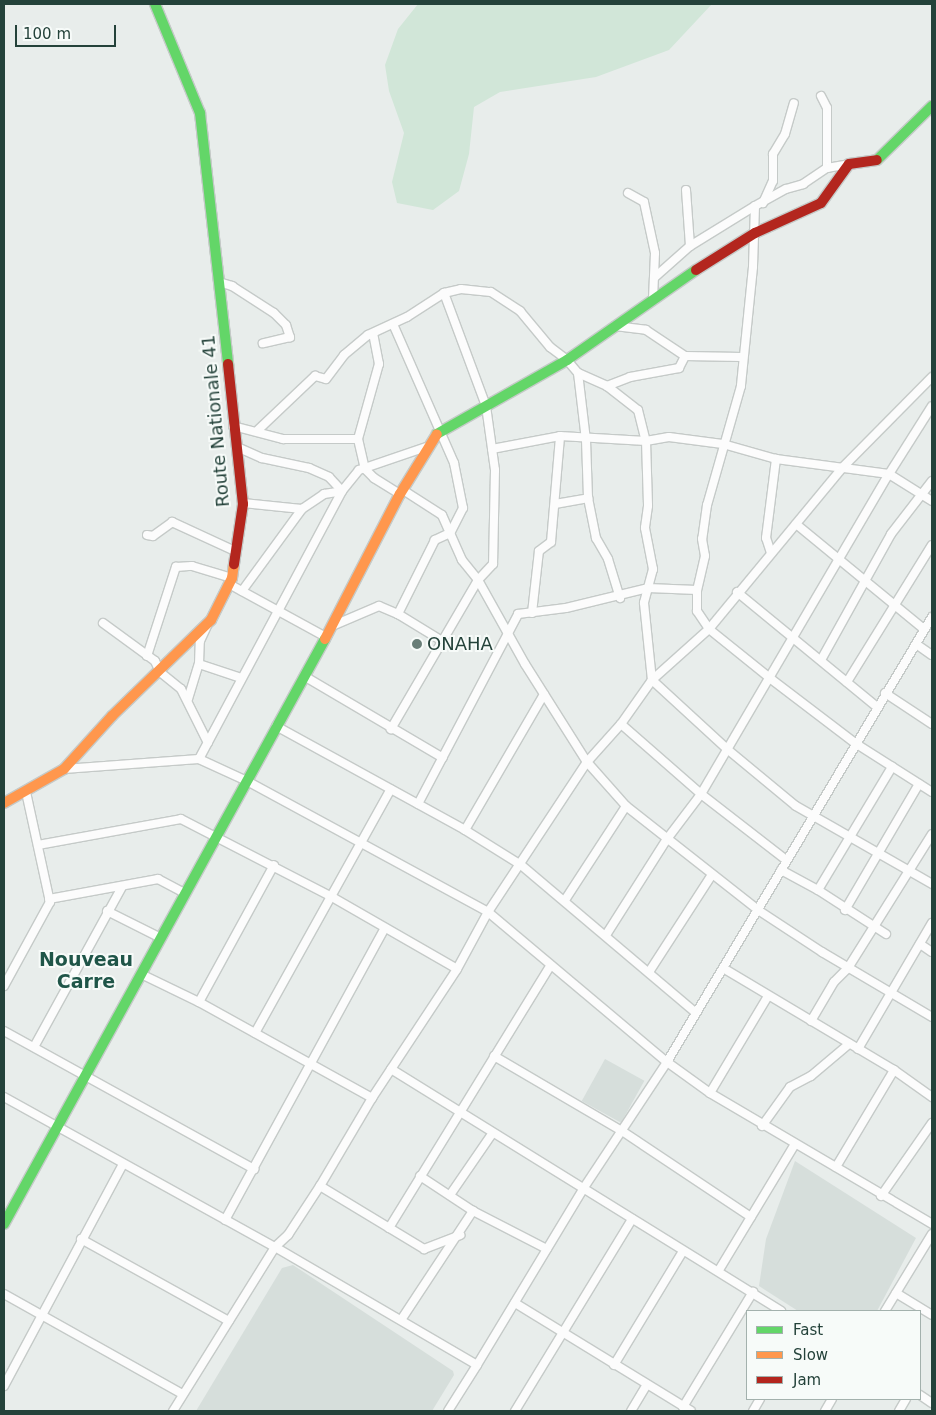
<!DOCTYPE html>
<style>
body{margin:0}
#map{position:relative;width:936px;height:1415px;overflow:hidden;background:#e8edeb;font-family:"DejaVu Sans",sans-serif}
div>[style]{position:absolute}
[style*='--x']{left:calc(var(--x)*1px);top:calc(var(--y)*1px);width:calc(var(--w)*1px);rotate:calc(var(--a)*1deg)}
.built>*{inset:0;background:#d6dedb;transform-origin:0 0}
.green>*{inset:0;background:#d1e6d8}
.roads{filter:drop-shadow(1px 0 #c5cac8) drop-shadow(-1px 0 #c5cac8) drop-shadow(0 1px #c5cac8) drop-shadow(0 -1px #c5cac8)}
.street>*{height:8px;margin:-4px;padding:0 4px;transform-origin:4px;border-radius:4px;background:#fcfcfc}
.fast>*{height:10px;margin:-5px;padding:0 5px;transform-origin:5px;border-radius:5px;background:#63d668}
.slow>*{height:10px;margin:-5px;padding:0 5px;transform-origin:5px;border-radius:5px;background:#ff974d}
.jam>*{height:10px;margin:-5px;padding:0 5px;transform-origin:5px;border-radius:5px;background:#b3261e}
.dots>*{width:14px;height:14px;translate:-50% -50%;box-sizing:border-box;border:2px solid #f7fbf9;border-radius:50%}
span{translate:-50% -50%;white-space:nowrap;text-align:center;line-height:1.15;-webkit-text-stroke:4px #f7fbf9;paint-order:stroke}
.street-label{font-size:18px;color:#24423a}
.poi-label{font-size:18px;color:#24423a}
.left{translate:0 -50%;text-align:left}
.neighbourhood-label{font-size:19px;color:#1f5548;font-weight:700}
.frame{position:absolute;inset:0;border:5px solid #24423a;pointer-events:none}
.legend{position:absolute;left:746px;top:1310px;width:175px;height:90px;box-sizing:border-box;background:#f7fbf9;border:1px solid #a3b1ad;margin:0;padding:6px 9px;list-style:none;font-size:15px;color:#24423a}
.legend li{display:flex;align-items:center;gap:10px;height:25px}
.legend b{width:25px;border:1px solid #a3b1ad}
.scale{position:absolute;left:15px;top:25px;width:101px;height:22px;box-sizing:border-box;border:2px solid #24423a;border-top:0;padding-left:6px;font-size:15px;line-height:18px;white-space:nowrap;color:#24423a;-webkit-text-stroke:4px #f7fbf9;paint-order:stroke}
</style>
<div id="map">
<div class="built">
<div style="left:605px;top:1059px;width:45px;height:48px;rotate:29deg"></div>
<div style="clip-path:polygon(795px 1161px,916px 1238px,877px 1311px,798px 1311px,759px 1286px,766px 1239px)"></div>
<div style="clip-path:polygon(293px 1265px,453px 1371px,454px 1375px,432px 1411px,196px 1411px,282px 1268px)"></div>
</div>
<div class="green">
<div style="clip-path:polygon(418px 4px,712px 4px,669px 50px,596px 77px,500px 92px,474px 107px,469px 154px,459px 191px,433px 210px,397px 203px,392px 182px,404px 133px,389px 91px,385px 65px,398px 29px)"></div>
</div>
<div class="roads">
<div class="street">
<div style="--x:821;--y:96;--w:13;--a:63"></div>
<div style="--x:827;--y:108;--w:60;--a:90"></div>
<div style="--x:686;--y:190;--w:56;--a:85.9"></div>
<div style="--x:628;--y:193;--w:18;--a:29"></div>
<div style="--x:644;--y:202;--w:52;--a:77.8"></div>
<div style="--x:655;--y:253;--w:46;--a:92.5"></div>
<div style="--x:763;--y:203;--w:24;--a:-66"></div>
<div style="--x:773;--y:181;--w:27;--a:-90"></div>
<div style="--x:773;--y:154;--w:23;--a:-59"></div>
<div style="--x:785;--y:134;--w:32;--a:-74"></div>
<div style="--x:755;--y:206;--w:61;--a:91.9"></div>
<div style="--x:753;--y:267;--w:120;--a:95.8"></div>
<div style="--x:741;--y:386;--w:124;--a:105.9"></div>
<div style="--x:707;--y:505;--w:34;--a:98"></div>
<div style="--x:702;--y:539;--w:17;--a:80"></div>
<div style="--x:705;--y:556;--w:35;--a:103"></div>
<div style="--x:697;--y:590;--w:21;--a:90"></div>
<div style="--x:697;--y:611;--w:22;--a:56"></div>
<div style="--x:709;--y:629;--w:80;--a:38.9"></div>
<div style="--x:771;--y:679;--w:106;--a:37.3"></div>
<div style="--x:855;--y:743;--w:91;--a:32.5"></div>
<div style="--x:655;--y:277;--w:47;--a:-41.5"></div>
<div style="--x:690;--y:246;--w:76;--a:-31.6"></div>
<div style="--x:755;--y:206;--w:35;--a:-29"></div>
<div style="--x:786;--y:189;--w:18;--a:-16"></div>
<div style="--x:803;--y:184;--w:29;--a:-34"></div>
<div style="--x:827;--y:168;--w:22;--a:-10"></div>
<div style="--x:219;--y:282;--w:14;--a:17"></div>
<div style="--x:232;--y:286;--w:50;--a:32.7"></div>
<div style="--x:274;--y:313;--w:17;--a:45"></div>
<div style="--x:286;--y:325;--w:13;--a:72"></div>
<div style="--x:290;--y:337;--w:28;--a:167"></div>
<div style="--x:444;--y:293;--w:17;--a:-13"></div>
<div style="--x:461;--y:289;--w:30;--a:6"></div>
<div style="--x:491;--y:292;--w:35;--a:33"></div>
<div style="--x:520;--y:311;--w:47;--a:50.2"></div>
<div style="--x:550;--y:347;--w:21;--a:37"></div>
<div style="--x:567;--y:360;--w:17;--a:50"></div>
<div style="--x:578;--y:373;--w:32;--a:24"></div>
<div style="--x:607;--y:386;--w:25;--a:-21"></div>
<div style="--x:630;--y:377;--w:50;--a:-10.4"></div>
<div style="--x:679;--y:368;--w:13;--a:-63"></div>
<div style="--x:685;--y:356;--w:57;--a:1"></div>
<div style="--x:393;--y:324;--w:152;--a:66.3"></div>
<div style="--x:454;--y:463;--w:46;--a:78.7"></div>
<div style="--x:463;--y:508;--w:28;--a:117"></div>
<div style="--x:450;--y:533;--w:17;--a:155"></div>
<div style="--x:435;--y:540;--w:83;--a:116.6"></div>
<div style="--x:615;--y:326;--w:31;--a:7"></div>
<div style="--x:646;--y:330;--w:47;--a:33.7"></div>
<div style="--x:578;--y:373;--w:67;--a:83.2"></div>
<div style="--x:586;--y:440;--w:58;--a:88"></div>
<div style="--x:588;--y:498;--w:41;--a:78.7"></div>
<div style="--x:596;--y:538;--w:24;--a:60"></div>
<div style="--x:608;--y:559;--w:41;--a:72.9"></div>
<div style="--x:607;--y:386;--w:39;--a:38"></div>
<div style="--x:638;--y:410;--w:32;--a:76"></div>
<div style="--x:646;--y:441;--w:65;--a:88.2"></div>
<div style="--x:648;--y:506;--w:22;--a:98"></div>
<div style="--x:645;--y:528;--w:42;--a:79"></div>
<div style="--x:653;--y:569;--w:35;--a:105"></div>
<div style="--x:644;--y:603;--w:77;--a:84.1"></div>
<div style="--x:652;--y:680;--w:102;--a:42.6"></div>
<div style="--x:727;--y:749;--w:89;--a:39.6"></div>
<div style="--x:796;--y:806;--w:157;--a:29.8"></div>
<div style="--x:233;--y:426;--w:52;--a:14.6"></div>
<div style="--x:283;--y:439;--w:75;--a:0"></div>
<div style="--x:358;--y:439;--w:31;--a:77"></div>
<div style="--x:365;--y:469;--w:13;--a:45"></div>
<div style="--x:374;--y:478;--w:31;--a:32"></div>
<div style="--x:258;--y:430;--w:79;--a:-43.5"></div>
<div style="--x:315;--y:376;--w:11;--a:15"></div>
<div style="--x:326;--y:379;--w:30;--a:-53"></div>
<div style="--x:344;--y:355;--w:31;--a:-40"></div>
<div style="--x:368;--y:335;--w:43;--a:-24.8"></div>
<div style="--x:407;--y:317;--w:44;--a:-33"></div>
<div style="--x:444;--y:293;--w:121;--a:69.6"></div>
<div style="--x:486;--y:406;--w:65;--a:82"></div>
<div style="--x:495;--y:470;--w:94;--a:91.2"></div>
<div style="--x:493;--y:564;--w:22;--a:133"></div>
<div style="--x:478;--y:580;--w:173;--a:120.3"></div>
<div style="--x:358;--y:439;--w:78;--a:-74.4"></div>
<div style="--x:379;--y:364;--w:31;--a:-101"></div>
<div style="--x:237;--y:447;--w:27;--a:24"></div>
<div style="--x:262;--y:458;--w:48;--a:12"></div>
<div style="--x:309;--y:468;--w:22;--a:24"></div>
<div style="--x:329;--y:477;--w:19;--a:47"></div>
<div style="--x:492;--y:449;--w:69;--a:-10.8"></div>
<div style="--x:560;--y:436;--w:86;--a:3.3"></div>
<div style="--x:646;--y:441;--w:23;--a:-10"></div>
<div style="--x:669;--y:437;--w:54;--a:7.4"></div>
<div style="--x:723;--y:444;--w:55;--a:15.8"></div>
<div style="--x:776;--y:459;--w:114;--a:7.6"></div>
<div style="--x:889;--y:474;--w:51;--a:32.1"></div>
<div style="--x:403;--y:490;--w:46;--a:32.7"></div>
<div style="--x:442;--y:515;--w:49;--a:66"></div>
<div style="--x:462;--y:560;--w:26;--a:51"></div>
<div style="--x:478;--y:580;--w:96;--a:60.8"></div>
<div style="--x:525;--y:664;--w:116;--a:57.7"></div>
<div style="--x:587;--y:762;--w:59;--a:48.4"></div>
<div style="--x:626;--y:806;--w:168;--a:38.2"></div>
<div style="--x:758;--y:910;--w:77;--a:33.3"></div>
<div style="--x:822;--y:952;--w:128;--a:30.6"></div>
<div style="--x:243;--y:503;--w:59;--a:5.8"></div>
<div style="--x:555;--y:504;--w:34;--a:-10"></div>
<div style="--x:796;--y:524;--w:166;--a:39.4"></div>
<div style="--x:147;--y:535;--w:6;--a:9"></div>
<div style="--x:153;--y:536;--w:24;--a:-36"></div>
<div style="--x:172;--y:522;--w:69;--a:24.7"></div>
<div style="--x:771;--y:553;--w:16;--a:-108"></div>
<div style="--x:766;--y:538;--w:80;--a:-82.8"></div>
<div style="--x:229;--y:584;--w:111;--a:28.7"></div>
<div style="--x:242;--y:591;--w:102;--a:-53.8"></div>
<div style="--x:302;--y:509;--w:27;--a:-34"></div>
<div style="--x:324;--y:494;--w:18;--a:-9"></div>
<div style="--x:737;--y:592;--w:181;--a:39.4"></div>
<div style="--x:532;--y:613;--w:62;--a:-83.6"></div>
<div style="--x:539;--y:551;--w:15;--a:-37"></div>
<div style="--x:551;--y:542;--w:106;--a:-85.1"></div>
<div style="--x:103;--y:623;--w:64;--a:36.2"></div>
<div style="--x:155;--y:661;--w:12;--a:66"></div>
<div style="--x:160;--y:672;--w:27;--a:39"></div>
<div style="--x:181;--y:689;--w:60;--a:63.4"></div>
<div style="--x:332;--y:626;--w:51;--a:-23.1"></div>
<div style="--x:379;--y:606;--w:21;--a:23"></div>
<div style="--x:398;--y:614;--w:52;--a:31.5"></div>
<div style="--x:916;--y:644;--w:19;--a:35"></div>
<div style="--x:147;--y:656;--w:94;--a:-72"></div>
<div style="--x:176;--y:567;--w:16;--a:-4"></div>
<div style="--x:192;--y:566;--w:42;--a:16.7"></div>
<div style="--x:821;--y:660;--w:144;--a:-60.9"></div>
<div style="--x:891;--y:534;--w:67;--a:-52.3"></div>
<div style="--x:199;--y:664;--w:44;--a:18.4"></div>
<div style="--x:304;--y:676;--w:161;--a:30.5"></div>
<div style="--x:847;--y:682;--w:161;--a:-58.2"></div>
<div style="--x:885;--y:693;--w:56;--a:33.4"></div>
<div style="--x:188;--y:699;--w:37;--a:-73"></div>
<div style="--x:199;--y:664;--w:23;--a:-88"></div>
<div style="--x:200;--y:641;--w:17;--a:-65"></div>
<div style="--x:621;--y:724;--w:106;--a:41.2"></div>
<div style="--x:701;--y:794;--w:108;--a:37.8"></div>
<div style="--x:276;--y:726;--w:216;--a:28.8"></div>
<div style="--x:465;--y:830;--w:66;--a:32"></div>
<div style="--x:521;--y:865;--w:226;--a:40.2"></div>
<div style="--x:199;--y:759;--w:304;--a:-61.9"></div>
<div style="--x:342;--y:491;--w:27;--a:-51"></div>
<div style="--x:359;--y:470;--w:74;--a:-18.9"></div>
<div style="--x:64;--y:769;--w:135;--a:-4.2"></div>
<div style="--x:199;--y:759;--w:53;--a:24.6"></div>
<div style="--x:247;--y:781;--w:274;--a:28.5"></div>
<div style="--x:488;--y:912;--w:234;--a:40"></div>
<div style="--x:667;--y:1062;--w:53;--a:35.8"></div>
<div style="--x:710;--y:1093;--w:258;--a:30.5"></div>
<div style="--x:418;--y:804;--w:215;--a:-62.2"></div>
<div style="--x:518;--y:614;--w:48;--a:-7.1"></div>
<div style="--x:566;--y:608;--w:84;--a:-13.7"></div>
<div style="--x:648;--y:588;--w:49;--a:2.3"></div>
<div style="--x:465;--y:830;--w:157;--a:-59.8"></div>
<div style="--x:38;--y:845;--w:145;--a:-10.3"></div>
<div style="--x:181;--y:819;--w:170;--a:27.3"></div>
<div style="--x:332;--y:897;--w:144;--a:29.9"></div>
<div style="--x:781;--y:870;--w:42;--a:28.4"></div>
<div style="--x:818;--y:890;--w:81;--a:32.9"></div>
<div style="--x:818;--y:890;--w:144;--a:-59"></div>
<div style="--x:49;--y:899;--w:111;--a:-10.4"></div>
<div style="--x:158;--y:879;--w:30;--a:28"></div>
<div style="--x:565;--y:900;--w:112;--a:-57"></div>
<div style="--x:845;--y:910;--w:146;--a:-59.6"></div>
<div style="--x:107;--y:911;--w:60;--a:26.6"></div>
<div style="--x:606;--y:935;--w:114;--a:-57.6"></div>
<div style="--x:667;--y:839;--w:56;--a:-52.9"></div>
<div style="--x:701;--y:794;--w:371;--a:-59.6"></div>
<div style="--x:889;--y:474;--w:80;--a:-57.7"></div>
<div style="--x:920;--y:944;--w:14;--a:34"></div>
<div style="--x:723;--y:968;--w:199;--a:30.8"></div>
<div style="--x:894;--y:1070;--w:47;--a:35.4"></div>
<div style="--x:649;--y:972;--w:114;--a:-57.1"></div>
<div style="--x:141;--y:974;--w:64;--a:25.8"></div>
<div style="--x:199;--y:1002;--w:198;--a:29"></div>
<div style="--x:4;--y:986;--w:96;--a:-61.3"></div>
<div style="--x:50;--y:902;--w:113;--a:-102.3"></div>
<div style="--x:199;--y:1002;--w:156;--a:-61.3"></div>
<div style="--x:811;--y:1021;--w:45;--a:-59.5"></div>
<div style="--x:834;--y:982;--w:20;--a:-45"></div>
<div style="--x:848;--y:968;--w:158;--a:-57.9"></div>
<div style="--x:4;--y:1031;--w:286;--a:28.9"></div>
<div style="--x:255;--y:1033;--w:279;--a:-60.9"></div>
<div style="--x:34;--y:1047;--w:183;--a:-61.2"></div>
<div style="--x:858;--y:1049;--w:146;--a:-59.6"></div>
<div style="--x:494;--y:1056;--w:148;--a:30.4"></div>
<div style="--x:622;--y:1131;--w:155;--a:33.7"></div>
<div style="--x:391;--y:1069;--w:459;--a:31.8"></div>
<div style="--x:710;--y:1093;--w:113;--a:-59.1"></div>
<div style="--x:4;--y:1097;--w:310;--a:29"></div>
<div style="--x:275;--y:1247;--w:234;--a:30.3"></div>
<div style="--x:477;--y:1365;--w:54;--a:122.2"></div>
<div style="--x:762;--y:1126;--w:48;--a:-54.3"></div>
<div style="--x:790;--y:1087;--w:24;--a:-28"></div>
<div style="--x:811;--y:1076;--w:50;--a:-40.1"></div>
<div style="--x:836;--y:1167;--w:113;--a:-59.1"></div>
<div style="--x:420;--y:1176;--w:64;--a:33.4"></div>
<div style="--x:473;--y:1211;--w:83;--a:27.2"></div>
<div style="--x:320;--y:1186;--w:122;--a:31.2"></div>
<div style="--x:424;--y:1249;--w:39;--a:-21"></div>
<div style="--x:450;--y:1195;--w:74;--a:-55.5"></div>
<div style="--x:881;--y:1196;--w:89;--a:-55.1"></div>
<div style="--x:225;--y:1220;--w:333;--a:-61.3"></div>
<div style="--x:389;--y:1228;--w:308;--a:-58.4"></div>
<div style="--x:81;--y:1239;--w:169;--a:29"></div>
<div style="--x:719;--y:1270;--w:147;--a:-58.9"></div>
<div style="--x:896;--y:1293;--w:42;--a:31.4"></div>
<div style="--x:4;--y:1294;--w:204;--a:29.3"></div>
<div style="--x:515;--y:1303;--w:206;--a:31.5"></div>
<div style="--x:885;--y:1311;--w:90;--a:-58.6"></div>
<div style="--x:401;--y:1320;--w:131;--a:-56.6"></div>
<div style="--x:477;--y:1365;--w:205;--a:-58.9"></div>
<div style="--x:583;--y:1189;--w:152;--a:-56.5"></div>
<div style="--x:667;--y:1062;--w:518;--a:-59.23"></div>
<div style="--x:614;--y:1365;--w:133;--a:-58.8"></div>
<div style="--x:4;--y:1386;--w:252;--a:-61.8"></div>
<div style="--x:920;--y:1395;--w:14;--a:34"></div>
<div style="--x:683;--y:1407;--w:135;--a:-58.7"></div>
<div style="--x:173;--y:1411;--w:193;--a:-58.1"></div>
<div style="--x:275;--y:1247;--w:18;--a:-43"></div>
<div style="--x:288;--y:1235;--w:59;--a:-56.9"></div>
<div style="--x:320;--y:1186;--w:102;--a:-59.4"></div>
<div style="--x:372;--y:1098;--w:154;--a:-56.6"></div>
<div style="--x:457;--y:969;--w:65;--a:-61.5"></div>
<div style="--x:488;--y:912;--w:180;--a:-56.6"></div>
<div style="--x:587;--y:762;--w:51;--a:-48.2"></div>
<div style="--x:621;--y:724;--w:54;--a:-54.8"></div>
<div style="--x:652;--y:680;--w:76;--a:-41.8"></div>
<div style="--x:709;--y:629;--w:209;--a:-50.4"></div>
<div style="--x:842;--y:468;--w:128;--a:-45.3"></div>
<div style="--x:515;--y:1411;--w:225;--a:-58.6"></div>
<div style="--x:631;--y:1411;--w:31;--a:-59"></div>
<div style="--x:753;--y:1411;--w:14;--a:-60"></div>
<div style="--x:825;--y:1411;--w:14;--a:-60"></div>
<div style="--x:899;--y:1411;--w:14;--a:-60"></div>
</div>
<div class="fast">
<div style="--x:155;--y:4;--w:118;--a:67.6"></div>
<div style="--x:200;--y:113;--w:253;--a:83.6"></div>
<div style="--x:877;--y:160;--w:77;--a:-44.5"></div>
<div style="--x:437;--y:434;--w:150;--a:-29.6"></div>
<div style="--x:567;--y:360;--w:157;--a:-34.9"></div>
<div style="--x:4;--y:1224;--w:667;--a:-61.25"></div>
</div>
<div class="slow">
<div style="--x:325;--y:639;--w:163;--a:-62.7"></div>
<div style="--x:400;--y:494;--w:70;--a:-58.3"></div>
<div style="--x:4;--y:803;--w:69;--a:-29.5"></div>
<div style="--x:64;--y:769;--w:72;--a:-47.8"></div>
<div style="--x:112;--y:716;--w:138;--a:-44.1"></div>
<div style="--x:211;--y:620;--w:47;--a:-63.4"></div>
<div style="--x:232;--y:578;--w:14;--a:-82"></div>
</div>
<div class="jam">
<div style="--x:696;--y:270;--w:70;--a:-32.1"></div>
<div style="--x:755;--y:233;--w:72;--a:-24.4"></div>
<div style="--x:821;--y:203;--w:48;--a:-54.3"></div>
<div style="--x:849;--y:164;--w:28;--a:-8"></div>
<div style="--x:228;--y:364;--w:141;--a:83.9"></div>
<div style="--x:243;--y:504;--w:61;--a:98.5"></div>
</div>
</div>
<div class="dots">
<div style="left:417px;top:644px;background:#697e78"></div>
</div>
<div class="street-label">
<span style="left:216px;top:421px;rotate:-95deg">Route Nationale 41</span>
</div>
<div class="poi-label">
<span class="left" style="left:427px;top:644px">ONAHA</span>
</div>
<div class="neighbourhood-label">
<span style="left:86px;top:971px">Nouveau<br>Carre</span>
</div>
<div class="frame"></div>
<ul class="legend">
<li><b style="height:6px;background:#63d668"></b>Fast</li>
<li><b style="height:6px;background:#ff974d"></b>Slow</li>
<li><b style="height:6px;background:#b3261e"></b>Jam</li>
</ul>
<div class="scale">100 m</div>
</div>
